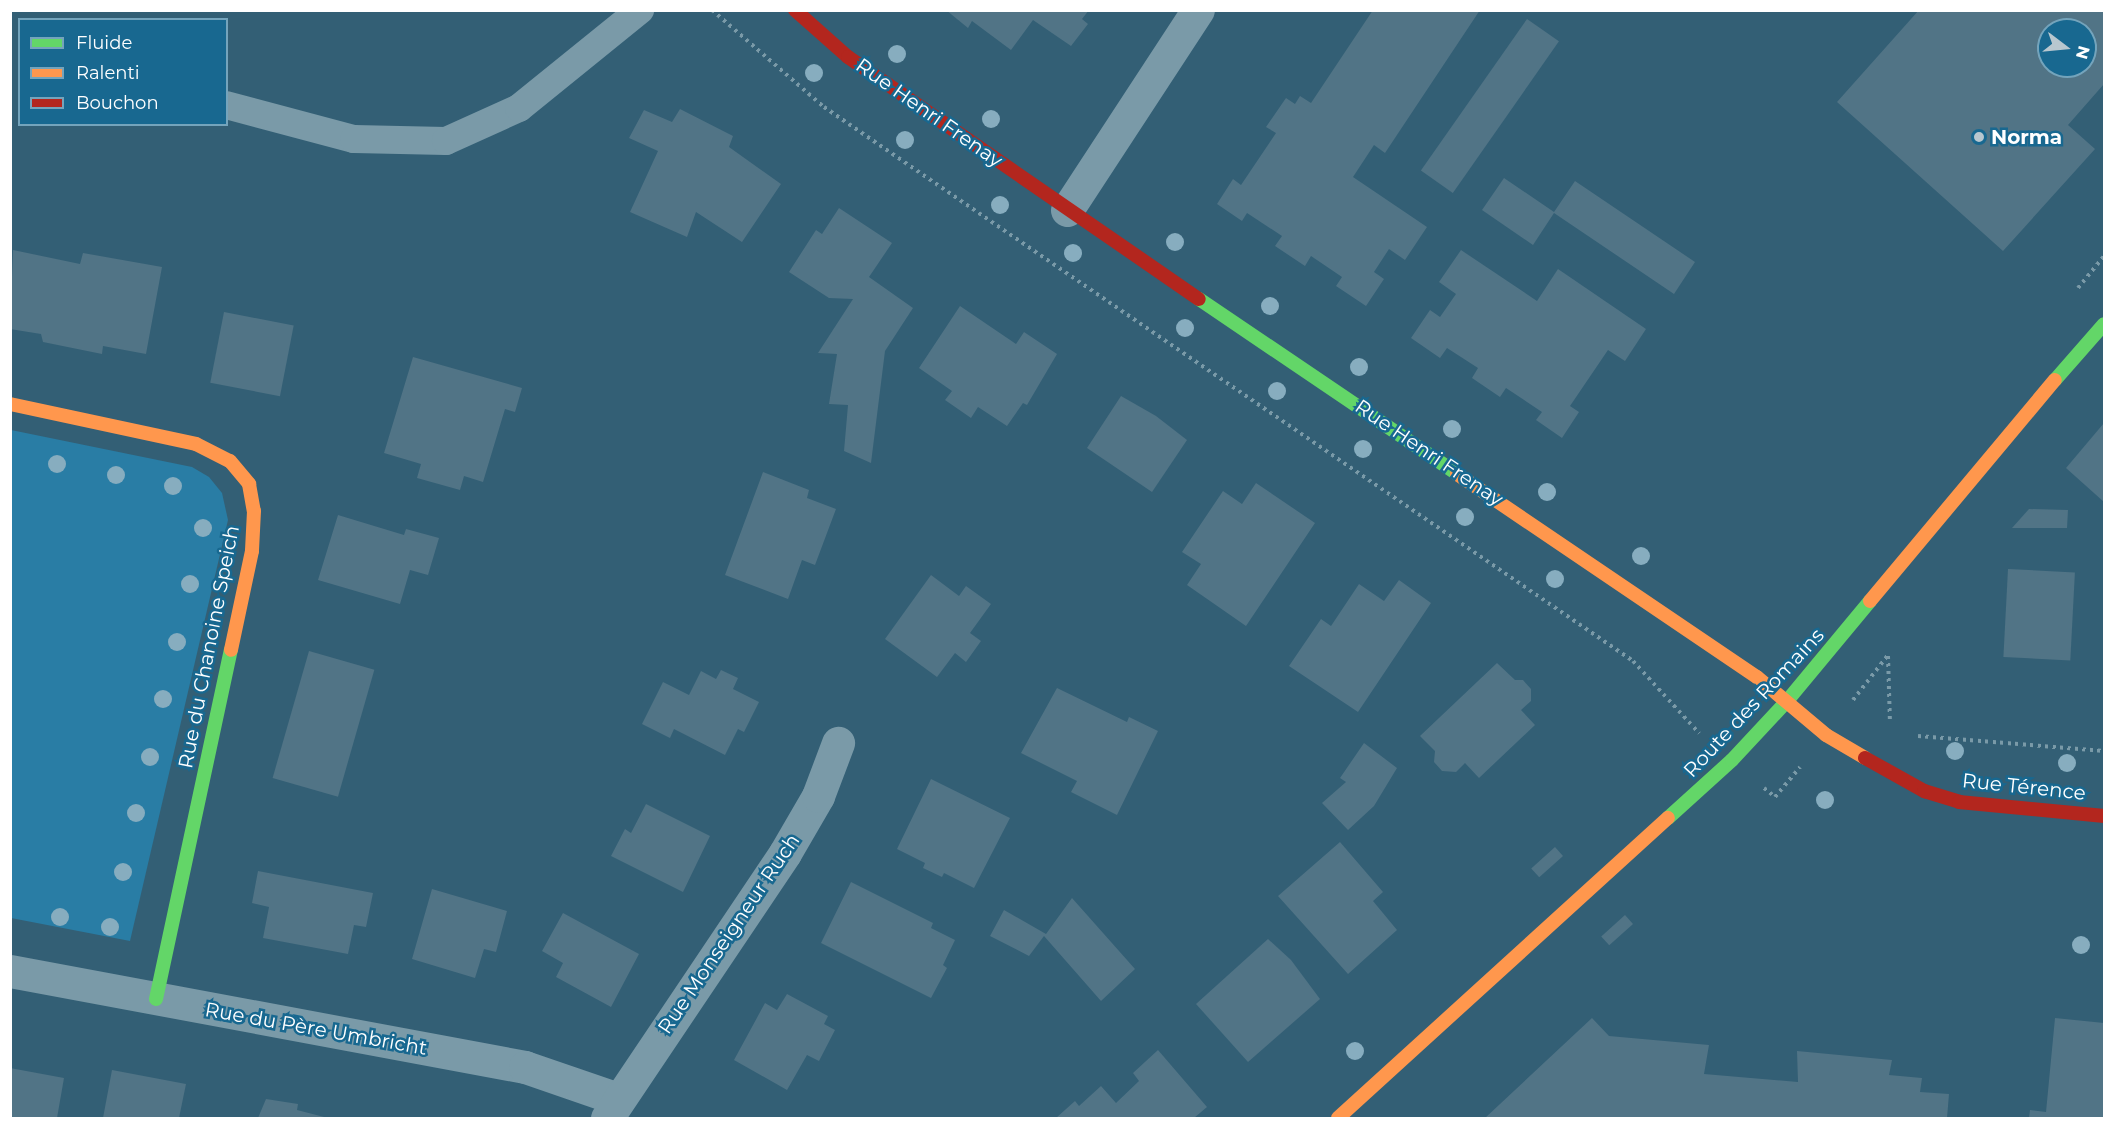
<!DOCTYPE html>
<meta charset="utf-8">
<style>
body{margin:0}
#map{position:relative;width:2115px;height:1129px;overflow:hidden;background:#335f75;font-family:Montserrat,sans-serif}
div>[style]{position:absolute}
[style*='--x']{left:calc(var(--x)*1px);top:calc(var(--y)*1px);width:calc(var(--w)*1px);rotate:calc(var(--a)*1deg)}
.green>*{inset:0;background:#297da5}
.building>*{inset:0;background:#517486;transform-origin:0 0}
.path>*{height:4px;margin-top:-2px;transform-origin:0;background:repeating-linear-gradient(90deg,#7a9aa8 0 3px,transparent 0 7.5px)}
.lane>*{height:28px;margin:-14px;padding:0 14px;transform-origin:14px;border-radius:14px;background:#7a9aa8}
.street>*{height:33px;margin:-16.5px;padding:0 16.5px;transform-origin:16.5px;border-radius:16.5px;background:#7a9aa8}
.fast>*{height:14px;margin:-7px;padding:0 7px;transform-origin:7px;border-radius:7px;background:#63d668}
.slow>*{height:14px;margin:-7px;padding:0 7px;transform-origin:7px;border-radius:7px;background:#ff974d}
.jam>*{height:14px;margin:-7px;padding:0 7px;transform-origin:7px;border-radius:7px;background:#b3261e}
.trees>*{width:18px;height:18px;margin:-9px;border-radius:50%;background:#87adbf}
.dots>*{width:16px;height:16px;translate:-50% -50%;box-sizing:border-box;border:3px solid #186890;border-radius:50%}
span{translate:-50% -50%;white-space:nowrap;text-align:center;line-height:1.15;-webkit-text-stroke:5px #186890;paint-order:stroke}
.street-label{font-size:20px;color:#fff}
.poi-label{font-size:20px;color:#fff;font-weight:700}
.left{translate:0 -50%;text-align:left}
.frame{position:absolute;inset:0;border:12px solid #fff;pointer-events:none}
.legend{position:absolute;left:18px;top:18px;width:210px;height:108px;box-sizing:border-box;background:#186890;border:2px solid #74a4bc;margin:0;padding:8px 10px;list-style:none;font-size:18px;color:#fff}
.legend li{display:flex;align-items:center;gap:12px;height:30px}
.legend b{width:30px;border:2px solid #74a4bc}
.north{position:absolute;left:2037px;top:18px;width:60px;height:60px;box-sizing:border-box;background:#186890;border:2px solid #74a4bc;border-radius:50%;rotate:106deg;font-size:16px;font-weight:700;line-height:24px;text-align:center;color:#fff}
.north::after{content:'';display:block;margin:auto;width:21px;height:27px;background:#b8c7cf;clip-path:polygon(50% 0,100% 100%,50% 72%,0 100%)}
</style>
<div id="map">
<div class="green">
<div style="clip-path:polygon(11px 430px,192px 467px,209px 477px,222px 493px,228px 520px,130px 941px,11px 918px)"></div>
</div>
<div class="building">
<div style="clip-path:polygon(946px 10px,1089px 10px,1082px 19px,1088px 24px,1071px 46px,1033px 20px,1011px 50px,972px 21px,968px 28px)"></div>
<div style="clip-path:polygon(1373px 10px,1480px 10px,1385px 153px,1374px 145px,1353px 177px,1427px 227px,1405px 260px,1389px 249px,1374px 272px,1384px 279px,1366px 306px,1336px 286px,1342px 277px,1311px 256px,1305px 266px,1275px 246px,1282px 236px,1247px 213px,1242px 221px,1217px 204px,1233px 179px,1241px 185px,1276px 133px,1266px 127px,1286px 98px,1295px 104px,1300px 96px,1311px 103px)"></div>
<div style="clip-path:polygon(evenodd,1919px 10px,2104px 10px,2104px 84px,2068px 125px,2095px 149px,2003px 251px,1837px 102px,1919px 10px,2049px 30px,2085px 30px,2085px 66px,2049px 66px,2049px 30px)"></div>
<div style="left:1527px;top:19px;width:39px;height:185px;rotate:35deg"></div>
<div style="clip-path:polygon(680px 109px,733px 136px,729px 147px,781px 184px,742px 242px,696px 212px,687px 237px,630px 212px,658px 151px,629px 138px,644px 110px,672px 122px)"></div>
<div style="clip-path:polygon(1504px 178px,1554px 212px,1575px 181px,1695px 262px,1674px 294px,1554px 213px,1533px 245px,1482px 210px)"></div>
<div style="clip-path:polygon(839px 208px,892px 243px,869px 277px,913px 308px,885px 351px,871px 463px,844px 451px,848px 405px,829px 404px,837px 354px,818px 353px,853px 299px,829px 298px,789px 272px,816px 230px,822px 234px)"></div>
<div style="clip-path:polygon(13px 250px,80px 264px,83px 253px,162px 267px,146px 354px,103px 346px,102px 354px,43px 342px,41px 334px,10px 329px)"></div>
<div style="clip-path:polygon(1461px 250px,1537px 301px,1558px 269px,1646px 329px,1625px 361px,1608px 350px,1570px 406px,1579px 412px,1562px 438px,1536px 420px,1542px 412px,1506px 388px,1500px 397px,1472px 378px,1478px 368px,1447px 348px,1440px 358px,1411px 338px,1430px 310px,1440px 317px,1456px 294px,1439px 282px)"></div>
<div style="clip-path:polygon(960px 306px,1016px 344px,1024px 332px,1057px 354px,1027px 405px,1023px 403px,1007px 426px,978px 407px,971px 418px,945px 400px,952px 391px,919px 368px)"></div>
<div style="left:224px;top:312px;width:71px;height:72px;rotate:11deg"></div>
<div style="clip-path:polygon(413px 357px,522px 388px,515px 412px,505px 409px,483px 482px,464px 476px,460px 490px,417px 478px,421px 464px,384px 453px)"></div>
<div style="clip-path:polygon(1121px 396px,1156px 416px,1187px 440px,1152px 492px,1087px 448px)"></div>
<div style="clip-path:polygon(2104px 423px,2104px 502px,2066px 468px)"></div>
<div style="clip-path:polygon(763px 472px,809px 490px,807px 498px,836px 509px,815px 565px,802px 560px,788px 599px,725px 575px)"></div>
<div style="clip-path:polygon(1256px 483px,1315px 523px,1246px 626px,1187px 585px,1201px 564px,1182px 552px,1223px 491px,1242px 504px)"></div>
<div style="clip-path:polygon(2029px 509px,2068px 510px,2067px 528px,2012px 528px)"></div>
<div style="clip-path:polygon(338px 515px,404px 535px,406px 529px,439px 538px,428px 575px,410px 570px,400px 604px,318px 580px)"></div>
<div style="left:2008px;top:569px;width:67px;height:88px;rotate:3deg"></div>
<div style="clip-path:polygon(931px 575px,959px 596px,966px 586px,991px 604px,970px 633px,981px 641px,966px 662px,955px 653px,937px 677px,885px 639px)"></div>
<div style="clip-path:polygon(1399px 580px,1431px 603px,1358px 712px,1289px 666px,1321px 619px,1331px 626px,1359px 584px,1384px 601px)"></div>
<div style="left:309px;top:651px;width:68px;height:132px;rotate:16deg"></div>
<div style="clip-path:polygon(1497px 663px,1515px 680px,1523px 680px,1531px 689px,1531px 701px,1521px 710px,1535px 725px,1479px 778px,1465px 763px,1456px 772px,1442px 771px,1434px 762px,1435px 751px,1420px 736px)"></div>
<div style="clip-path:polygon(721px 670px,738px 678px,733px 689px,759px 702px,744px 732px,738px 729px,725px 755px,674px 729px,670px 738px,642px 724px,663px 682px,689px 695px,701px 671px,716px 679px)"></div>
<div style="clip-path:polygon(1057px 688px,1127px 722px,1129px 717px,1158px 731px,1117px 815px,1071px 792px,1077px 781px,1021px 753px)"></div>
<div style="clip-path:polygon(1364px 743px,1397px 768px,1374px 806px,1348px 830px,1322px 803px,1346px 782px,1340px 778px)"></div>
<div style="clip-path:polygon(931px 779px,1010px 818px,974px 888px,944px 873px,942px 877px,923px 868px,925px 863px,897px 849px)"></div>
<div style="clip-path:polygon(646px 804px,710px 836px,683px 892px,611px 856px,625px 829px,631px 833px)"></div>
<div style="clip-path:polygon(1340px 842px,1383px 892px,1373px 901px,1397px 930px,1348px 974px,1278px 896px)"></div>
<div style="left:1555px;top:847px;width:12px;height:32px;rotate:48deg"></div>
<div style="clip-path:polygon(258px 871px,373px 893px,366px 927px,354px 925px,348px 954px,263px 938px,269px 907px,252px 903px)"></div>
<div style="clip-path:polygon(851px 882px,933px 923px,931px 928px,955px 940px,943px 965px,947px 968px,931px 998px,821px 943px)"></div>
<div style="clip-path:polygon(432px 889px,507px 911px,496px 952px,484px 949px,475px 978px,412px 959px)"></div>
<div style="clip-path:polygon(1072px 898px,1135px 969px,1101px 1001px,1044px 936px,1029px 956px,990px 936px,1004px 910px,1046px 934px)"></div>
<div style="clip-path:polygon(563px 913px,639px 954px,611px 1007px,556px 977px,563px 963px,542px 951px)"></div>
<div style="left:1625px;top:915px;width:12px;height:32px;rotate:48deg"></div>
<div style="clip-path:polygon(1268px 939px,1291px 960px,1320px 999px,1248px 1062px,1196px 1004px)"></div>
<div style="clip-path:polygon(787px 994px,828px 1016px,824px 1024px,835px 1030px,819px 1061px,807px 1055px,787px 1090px,734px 1060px,765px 1003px,777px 1010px)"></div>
<div style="clip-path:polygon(1592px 1018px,1609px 1036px,1709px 1045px,1704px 1074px,1798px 1082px,1797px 1051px,1892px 1060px,1889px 1075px,1922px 1078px,1920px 1092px,1949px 1094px,1947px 1118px,1485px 1118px)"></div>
<div style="clip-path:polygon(2055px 1018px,2104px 1023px,2104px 1118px,2029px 1118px,2030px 1110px,2046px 1112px)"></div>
<div style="clip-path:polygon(1158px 1050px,1207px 1107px,1194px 1118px,1056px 1118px,1075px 1101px,1079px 1106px,1101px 1086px,1116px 1103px,1139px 1081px,1133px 1073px)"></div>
<div style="clip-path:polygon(10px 1068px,64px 1078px,57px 1118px,10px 1118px)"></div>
<div style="clip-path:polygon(112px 1070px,186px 1084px,179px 1118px,103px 1118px)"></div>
<div style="clip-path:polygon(266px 1099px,298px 1104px,297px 1110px,328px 1118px,258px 1118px)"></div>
</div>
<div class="path">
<div style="--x:712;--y:10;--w:148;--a:40.9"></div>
<div style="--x:824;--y:107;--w:981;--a:34.4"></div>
<div style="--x:1633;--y:661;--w:98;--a:47.5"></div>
<div style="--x:2078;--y:288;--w:41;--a:-50.9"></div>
<div style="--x:1888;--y:656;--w:67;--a:88.3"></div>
<div style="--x:1853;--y:700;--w:57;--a:-52.1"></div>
<div style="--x:1918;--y:736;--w:187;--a:4.6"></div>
<div style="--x:1764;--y:788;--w:14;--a:39"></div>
<div style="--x:1775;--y:797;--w:39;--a:-50"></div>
</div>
<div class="lane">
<div style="--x:226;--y:105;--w:132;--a:14.9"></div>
<div style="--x:354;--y:139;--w:92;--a:1.2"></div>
<div style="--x:446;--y:141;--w:80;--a:-24.3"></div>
<div style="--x:519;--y:108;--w:156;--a:-39"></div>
</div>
<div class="street">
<div style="--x:1067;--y:210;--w:239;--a:-56.8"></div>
<div style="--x:10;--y:971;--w:524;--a:10.56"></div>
<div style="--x:525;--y:1067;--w:98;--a:19"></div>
<div style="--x:607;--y:1118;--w:319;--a:-56.1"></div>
<div style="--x:785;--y:853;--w:66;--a:-59.9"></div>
<div style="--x:818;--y:796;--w:57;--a:-69.3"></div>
</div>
<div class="fast">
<div style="--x:1199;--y:299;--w:312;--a:34.1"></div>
<div style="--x:2055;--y:380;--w:74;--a:-48.8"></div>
<div style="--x:1668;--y:818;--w:86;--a:-42.2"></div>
<div style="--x:1732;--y:760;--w:81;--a:-47"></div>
<div style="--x:1787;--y:701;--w:130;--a:-50.3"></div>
<div style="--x:156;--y:999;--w:357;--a:-77.9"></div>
</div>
<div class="slow">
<div style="--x:10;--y:404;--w:190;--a:12.1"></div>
<div style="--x:196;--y:444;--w:38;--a:27"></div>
<div style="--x:230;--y:461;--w:30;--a:50"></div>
<div style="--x:249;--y:484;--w:27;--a:80"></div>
<div style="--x:254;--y:511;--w:40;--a:92.9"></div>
<div style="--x:252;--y:551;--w:101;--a:102"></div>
<div style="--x:1457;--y:474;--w:362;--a:34.1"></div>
<div style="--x:1757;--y:677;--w:90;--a:40"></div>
<div style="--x:1826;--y:735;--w:45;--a:30.5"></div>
<div style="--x:1870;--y:601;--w:288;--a:-50.1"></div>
<div style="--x:1338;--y:1118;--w:446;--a:-42.3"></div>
</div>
<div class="jam">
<div style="--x:795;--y:10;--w:71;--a:41.6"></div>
<div style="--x:848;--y:57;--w:426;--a:34.6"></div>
<div style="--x:1865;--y:758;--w:68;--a:29.2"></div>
<div style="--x:1924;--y:791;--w:37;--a:17"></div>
<div style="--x:1959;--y:802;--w:146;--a:5.5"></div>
</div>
<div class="trees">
<div style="left:897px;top:54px"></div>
<div style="left:814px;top:73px"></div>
<div style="left:991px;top:119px"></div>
<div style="left:905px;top:140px"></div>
<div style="left:1000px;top:205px"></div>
<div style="left:1175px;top:242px"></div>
<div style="left:1073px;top:253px"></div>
<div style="left:1270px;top:306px"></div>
<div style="left:1185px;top:328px"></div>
<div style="left:1359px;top:367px"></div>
<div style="left:1277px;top:391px"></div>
<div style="left:1452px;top:429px"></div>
<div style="left:1363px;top:449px"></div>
<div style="left:57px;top:464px"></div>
<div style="left:116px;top:475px"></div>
<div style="left:173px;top:486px"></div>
<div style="left:1547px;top:492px"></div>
<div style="left:1465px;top:517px"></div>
<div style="left:203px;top:528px"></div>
<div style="left:1641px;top:556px"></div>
<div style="left:1555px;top:579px"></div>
<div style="left:190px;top:584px"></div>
<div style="left:177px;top:642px"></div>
<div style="left:163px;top:699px"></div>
<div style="left:1955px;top:751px"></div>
<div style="left:150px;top:757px"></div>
<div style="left:2067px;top:763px"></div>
<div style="left:1825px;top:800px"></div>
<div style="left:136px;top:813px"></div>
<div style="left:123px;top:872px"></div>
<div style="left:60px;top:917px"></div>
<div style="left:110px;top:927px"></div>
<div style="left:2081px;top:945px"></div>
<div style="left:1355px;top:1051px"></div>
</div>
<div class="dots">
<div style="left:1979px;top:137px;background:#b8c7cf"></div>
</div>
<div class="street-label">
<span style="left:929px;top:113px;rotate:35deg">Rue Henri Frenay</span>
<span style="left:1429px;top:453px;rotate:34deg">Rue Henri Frenay</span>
<span style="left:209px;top:647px;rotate:-79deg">Rue du Chanoine Speich</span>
<span style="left:1754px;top:703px;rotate:-47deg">Route des Romains</span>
<span style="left:2024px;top:787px;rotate:6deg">Rue Térence</span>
<span style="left:729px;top:934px;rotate:-56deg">Rue Monseigneur Ruch</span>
<span style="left:316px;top:1029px;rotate:10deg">Rue du Père Umbricht</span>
</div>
<div class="poi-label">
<span class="left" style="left:1991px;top:137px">Norma</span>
</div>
<div class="frame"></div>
<ul class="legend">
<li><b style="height:8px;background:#63d668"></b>Fluide</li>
<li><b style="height:8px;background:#ff974d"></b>Ralenti</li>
<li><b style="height:8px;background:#b3261e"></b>Bouchon</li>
</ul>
<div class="north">N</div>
</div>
